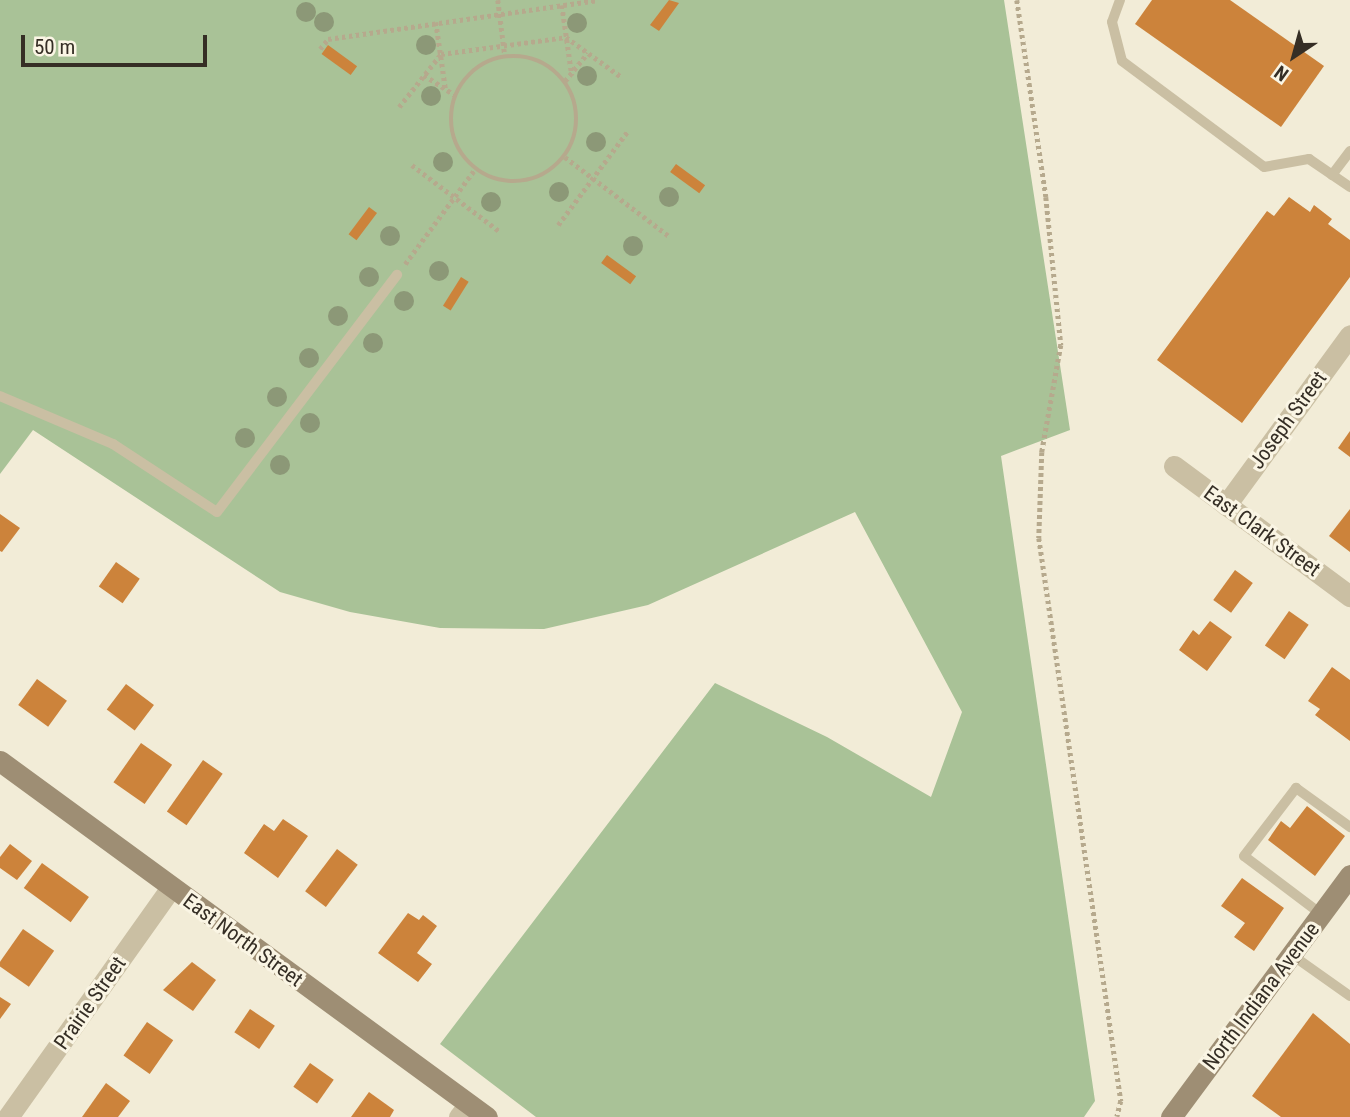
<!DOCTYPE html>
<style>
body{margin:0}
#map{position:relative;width:1350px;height:1117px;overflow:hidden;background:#f2ecd7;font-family:"Roboto Condensed",sans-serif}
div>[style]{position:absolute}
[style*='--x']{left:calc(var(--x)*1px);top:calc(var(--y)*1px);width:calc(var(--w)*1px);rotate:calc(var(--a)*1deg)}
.green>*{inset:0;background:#a9c297}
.building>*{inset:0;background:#cc833b;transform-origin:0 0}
.path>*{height:4.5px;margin-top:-2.25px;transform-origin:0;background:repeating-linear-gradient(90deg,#b6a98d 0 3.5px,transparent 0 7px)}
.path>.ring{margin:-2.25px;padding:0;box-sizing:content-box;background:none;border:4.5px solid #b6a98d;border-radius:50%}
.lane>*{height:10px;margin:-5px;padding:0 5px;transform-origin:5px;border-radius:5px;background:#cabfa3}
.street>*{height:21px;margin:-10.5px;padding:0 10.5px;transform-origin:10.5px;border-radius:10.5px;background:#cabfa3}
.secondary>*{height:21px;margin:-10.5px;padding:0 10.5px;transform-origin:10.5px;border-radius:10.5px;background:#9e8e74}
.trees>*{width:20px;height:20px;margin:-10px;border-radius:50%;background:#8c9877}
span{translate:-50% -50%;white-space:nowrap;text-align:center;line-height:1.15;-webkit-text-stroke:6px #faf5e4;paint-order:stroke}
.street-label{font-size:21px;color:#352e25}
.north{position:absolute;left:1259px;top:21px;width:70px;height:70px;-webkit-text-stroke:5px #faf5e4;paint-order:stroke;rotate:216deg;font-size:19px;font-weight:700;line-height:28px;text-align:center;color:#352e25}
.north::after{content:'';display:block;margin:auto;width:24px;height:32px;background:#352e25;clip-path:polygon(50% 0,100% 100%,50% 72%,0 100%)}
.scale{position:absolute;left:21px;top:35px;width:186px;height:32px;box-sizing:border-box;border:4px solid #352e25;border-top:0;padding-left:9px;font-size:21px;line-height:24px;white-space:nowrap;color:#352e25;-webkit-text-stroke:5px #faf5e4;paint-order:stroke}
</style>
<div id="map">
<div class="green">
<div style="clip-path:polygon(0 0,1004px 0,1070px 430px,1001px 456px,1095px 1101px,1084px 1117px,536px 1117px,440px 1044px,715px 683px,827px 737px,931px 797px,962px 712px,855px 512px,648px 605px,544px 629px,440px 628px,350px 612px,280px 592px,33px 430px,0 474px)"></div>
</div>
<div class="building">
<div style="clip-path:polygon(669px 0,679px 3px,659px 31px,650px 25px)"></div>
<div style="clip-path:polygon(1152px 0,1230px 0,1324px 66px,1281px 127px,1135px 24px)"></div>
<div style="left:328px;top:45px;width:36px;height:11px;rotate:36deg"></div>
<div style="left:676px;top:164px;width:36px;height:10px;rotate:36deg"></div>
<div style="clip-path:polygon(1289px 197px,1310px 212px,1314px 205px,1332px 219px,1328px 224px,1350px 240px,1350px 277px,1242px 423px,1157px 360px,1267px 211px,1274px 216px)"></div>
<div style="left:369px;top:207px;width:10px;height:34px;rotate:37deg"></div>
<div style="left:607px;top:255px;width:36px;height:10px;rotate:36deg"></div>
<div style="left:461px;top:277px;width:9px;height:34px;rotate:32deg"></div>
<div style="clip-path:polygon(1350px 431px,1350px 457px,1338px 448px)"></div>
<div style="clip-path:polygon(1350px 509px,1350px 552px,1329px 536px)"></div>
<div style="clip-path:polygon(0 514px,20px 528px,2px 552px,0 551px)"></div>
<div style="left:116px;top:562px;width:29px;height:30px;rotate:35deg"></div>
<div style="left:1235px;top:570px;width:22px;height:37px;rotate:36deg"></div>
<div style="left:1289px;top:611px;width:24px;height:42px;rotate:35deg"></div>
<div style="clip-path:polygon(1210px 621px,1232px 637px,1207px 671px,1179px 650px,1193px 630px,1199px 635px)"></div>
<div style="clip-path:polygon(1332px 667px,1350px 680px,1350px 741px,1315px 715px,1320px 709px,1308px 701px)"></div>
<div style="left:37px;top:679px;width:37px;height:32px;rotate:36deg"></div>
<div style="left:126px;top:684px;width:35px;height:32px;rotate:37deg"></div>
<div style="left:141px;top:743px;width:38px;height:48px;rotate:35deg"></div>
<div style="left:203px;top:760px;width:24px;height:63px;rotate:35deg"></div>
<div style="clip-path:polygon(1307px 806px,1345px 836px,1315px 876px,1268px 840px,1281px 821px,1290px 828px)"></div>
<div style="clip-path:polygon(283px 819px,308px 836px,278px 878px,244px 853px,264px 824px,274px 831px)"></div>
<div style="clip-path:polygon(10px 844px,32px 861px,17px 880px,0 868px,0 857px)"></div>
<div style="left:337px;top:849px;width:26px;height:53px;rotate:37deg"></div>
<div style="left:42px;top:863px;width:58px;height:31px;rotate:36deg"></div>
<div style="clip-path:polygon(1242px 878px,1284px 908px,1254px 951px,1234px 937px,1245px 923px,1221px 906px)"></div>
<div style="clip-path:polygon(408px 913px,419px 920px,423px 915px,437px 926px,417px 953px,432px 964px,418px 982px,378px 953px)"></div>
<div style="left:23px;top:929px;width:38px;height:44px;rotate:35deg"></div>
<div style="clip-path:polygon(192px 962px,216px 980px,193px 1011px,163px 990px)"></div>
<div style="clip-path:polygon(0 997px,11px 1004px,0 1019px)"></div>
<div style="left:250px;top:1009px;width:30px;height:28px;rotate:34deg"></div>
<div style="clip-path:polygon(1313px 1013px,1350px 1044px,1350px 1117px,1281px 1117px,1252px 1096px)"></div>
<div style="left:147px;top:1022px;width:32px;height:41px;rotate:35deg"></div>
<div style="left:310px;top:1063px;width:29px;height:29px;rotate:35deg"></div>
<div style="clip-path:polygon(106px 1083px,130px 1101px,118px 1117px,82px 1117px)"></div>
<div style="clip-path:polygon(369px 1092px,394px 1110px,390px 1117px,351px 1117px)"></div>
</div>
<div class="path">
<div style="--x:498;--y:0;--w:56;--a:82.9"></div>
<div style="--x:1017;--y:0;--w:199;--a:81.6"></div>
<div style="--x:1046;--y:197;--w:149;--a:84.2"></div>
<div style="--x:1061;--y:345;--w:109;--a:100.1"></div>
<div style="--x:1042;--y:452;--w:86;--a:92"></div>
<div style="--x:1039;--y:538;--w:569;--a:81.71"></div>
<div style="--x:1121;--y:1101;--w:16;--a:104"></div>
<div style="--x:562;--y:5;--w:71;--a:81.9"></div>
<div style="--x:436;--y:22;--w:70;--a:81.8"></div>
<div style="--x:320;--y:49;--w:13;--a:-51"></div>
<div style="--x:328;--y:39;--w:272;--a:-8.2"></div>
<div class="ring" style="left:451px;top:56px;width:121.5px;height:121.5px"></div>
<div style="--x:424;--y:75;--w:37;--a:33"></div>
<div style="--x:565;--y:81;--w:36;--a:-51"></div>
<div style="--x:399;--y:107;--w:68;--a:-51.6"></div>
<div style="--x:441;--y:54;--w:126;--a:-7.7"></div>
<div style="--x:566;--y:37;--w:67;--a:35.8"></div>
<div style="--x:565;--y:157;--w:131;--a:37.2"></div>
<div style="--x:412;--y:165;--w:109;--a:37.2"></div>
<div style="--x:558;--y:225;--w:116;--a:-53.4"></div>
<div style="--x:405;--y:264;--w:118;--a:-53.6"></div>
</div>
<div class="lane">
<div style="--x:1120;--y:0;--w:23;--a:110"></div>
<div style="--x:1112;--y:22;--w:40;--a:75.6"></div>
<div style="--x:1122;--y:61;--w:177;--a:36.7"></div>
<div style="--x:1264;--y:167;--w:46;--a:-10.1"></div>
<div style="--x:1309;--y:159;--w:50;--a:34.3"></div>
<div style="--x:1332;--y:175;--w:30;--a:-53"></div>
<div style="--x:0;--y:396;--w:123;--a:23"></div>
<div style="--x:113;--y:444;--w:124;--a:33.2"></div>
<div style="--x:217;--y:512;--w:298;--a:-52.8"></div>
<div style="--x:1321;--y:914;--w:96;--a:-143"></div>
<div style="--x:1244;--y:856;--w:86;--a:-52.6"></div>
<div style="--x:1296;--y:788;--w:67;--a:35.8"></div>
<div style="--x:1292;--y:955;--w:71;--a:35.3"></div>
</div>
<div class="street">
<div style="--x:1174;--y:466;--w:219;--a:36.5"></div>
<div style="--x:1226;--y:505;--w:210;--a:-53.9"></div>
<div style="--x:8;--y:1117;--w:281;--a:-54.6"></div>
<div style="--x:459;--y:1117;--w:16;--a:-52"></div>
</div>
<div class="secondary">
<div style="--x:0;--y:761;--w:603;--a:36.17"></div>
<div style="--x:1171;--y:1117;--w:301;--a:-53.5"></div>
</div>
<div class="trees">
<div style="left:306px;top:12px"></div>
<div style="left:324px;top:22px"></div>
<div style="left:577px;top:23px"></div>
<div style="left:426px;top:45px"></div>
<div style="left:587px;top:76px"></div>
<div style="left:431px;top:96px"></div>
<div style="left:596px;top:142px"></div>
<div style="left:443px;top:162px"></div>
<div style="left:559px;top:192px"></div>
<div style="left:669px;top:197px"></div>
<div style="left:491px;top:202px"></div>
<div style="left:390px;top:236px"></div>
<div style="left:633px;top:246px"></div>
<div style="left:439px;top:271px"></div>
<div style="left:369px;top:277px"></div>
<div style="left:404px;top:301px"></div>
<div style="left:338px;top:316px"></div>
<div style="left:373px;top:343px"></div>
<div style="left:309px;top:358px"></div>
<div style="left:277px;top:397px"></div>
<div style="left:310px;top:423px"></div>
<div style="left:245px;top:438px"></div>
<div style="left:280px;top:465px"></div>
</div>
<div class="street-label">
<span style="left:1288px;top:420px;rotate:-54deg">Joseph Street</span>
<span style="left:1262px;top:531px;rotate:36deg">East Clark Street</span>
<span style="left:243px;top:940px;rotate:36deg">East North Street</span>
<span style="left:1261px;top:996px;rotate:-53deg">North Indiana Avenue</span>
<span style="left:90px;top:1003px;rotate:-55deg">Prairie Street</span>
</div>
<div class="north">N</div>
<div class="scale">50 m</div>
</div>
